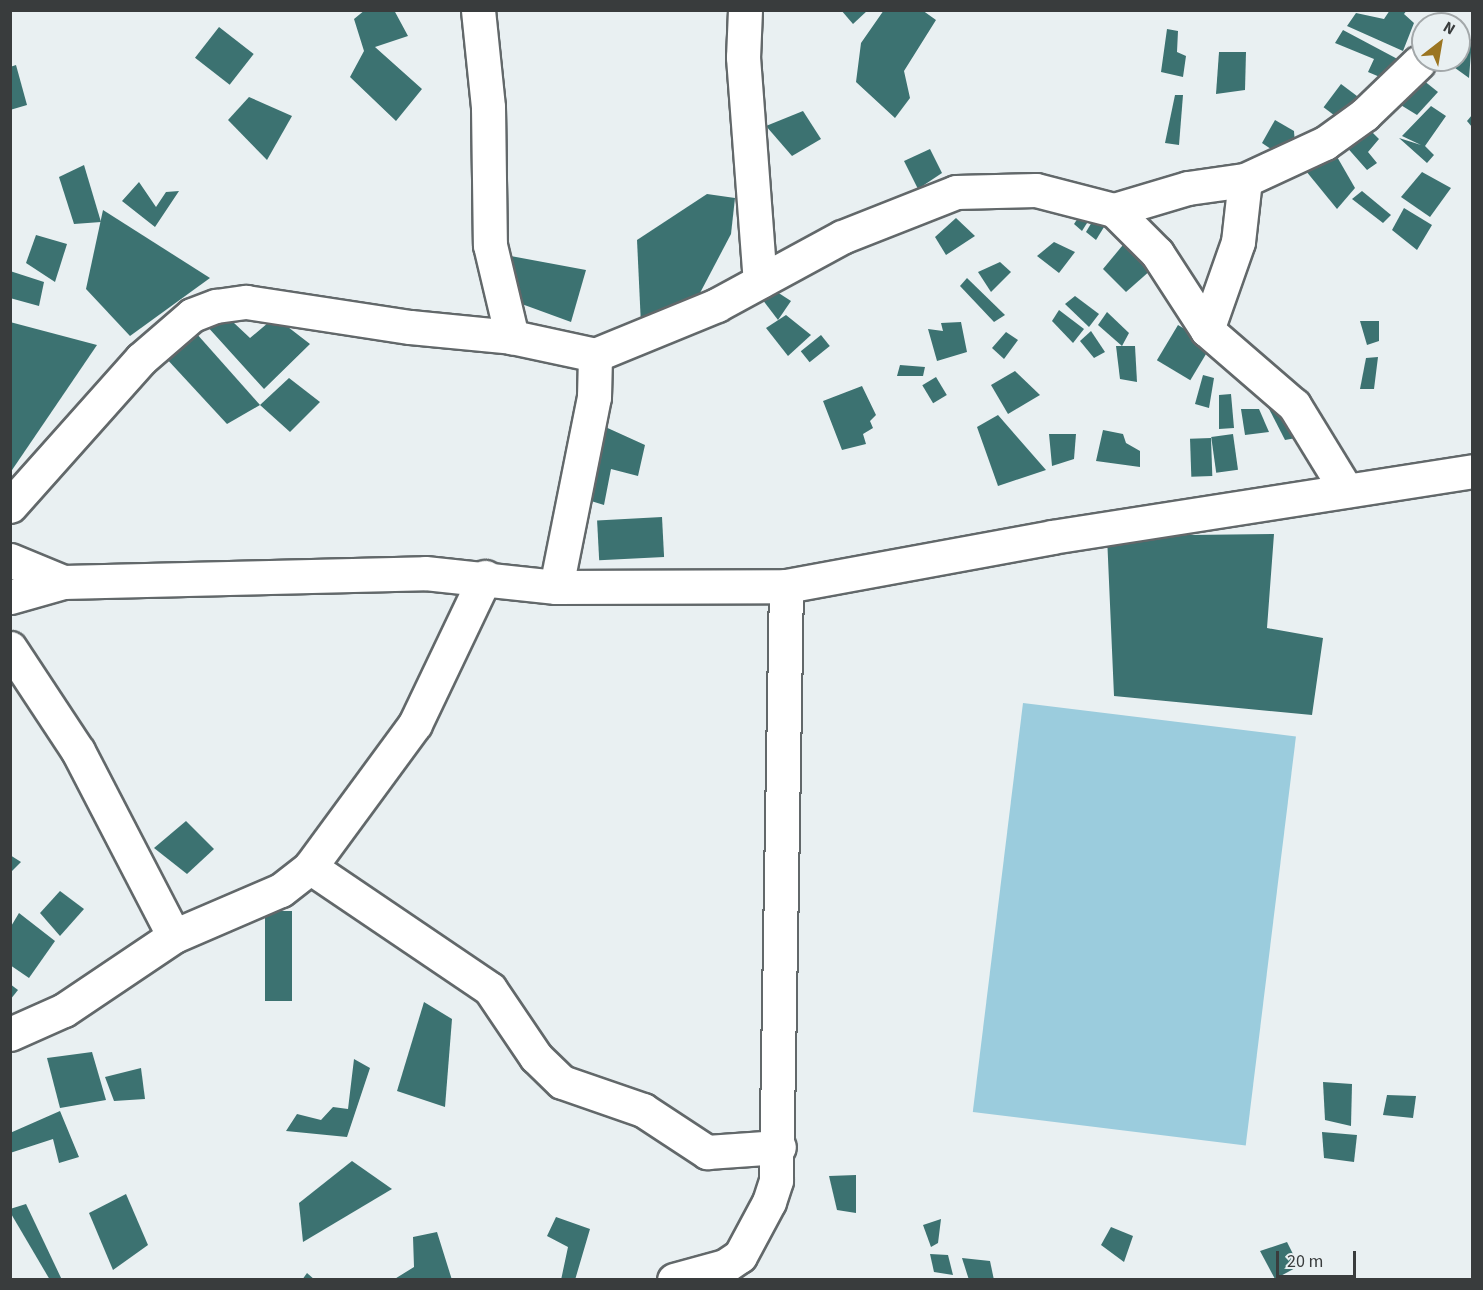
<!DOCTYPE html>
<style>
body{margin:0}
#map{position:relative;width:1483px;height:1290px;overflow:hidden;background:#e9f0f2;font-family:"Source Sans 3",sans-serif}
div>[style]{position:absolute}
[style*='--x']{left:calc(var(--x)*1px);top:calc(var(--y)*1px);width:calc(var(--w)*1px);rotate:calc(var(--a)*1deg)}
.green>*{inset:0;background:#9bccdd;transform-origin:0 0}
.building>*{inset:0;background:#3c7271;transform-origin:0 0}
.roads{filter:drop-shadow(2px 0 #62686a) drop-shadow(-2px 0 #62686a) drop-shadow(0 2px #62686a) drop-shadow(0 -2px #62686a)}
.minor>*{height:33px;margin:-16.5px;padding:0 16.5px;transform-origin:16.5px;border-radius:16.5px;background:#fff}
span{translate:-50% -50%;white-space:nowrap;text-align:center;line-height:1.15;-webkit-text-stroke:6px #e9f0f2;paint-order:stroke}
.frame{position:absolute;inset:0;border:12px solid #393c3d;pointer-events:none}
.north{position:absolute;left:1411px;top:12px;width:60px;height:60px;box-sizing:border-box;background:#e9f0f2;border:2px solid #a3a8aa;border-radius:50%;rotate:31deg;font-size:16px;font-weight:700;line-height:24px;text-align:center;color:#393c3d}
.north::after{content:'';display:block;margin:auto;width:21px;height:27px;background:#9b7521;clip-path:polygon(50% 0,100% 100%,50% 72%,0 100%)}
.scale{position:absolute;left:1276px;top:1251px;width:80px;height:27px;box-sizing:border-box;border:3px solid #393c3d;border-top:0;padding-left:8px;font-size:18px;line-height:21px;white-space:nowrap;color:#393c3d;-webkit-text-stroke:4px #e9f0f2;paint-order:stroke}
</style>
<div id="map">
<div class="green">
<div style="left:1023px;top:703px;width:275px;height:412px;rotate:7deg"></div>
</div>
<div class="building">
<div style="clip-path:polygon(365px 10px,394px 10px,408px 36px,375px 47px,422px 89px,396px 121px,350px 77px,364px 51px,354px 19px)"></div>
<div style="clip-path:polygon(841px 10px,868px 10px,853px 24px)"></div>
<div style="clip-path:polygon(884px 10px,922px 10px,936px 20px,904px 71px,910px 98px,895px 118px,856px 82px,861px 43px)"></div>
<div style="clip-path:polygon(1390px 10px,1407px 10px,1404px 14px,1414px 23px,1403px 51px,1347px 26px,1356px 13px,1384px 19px)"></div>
<div style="left:219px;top:27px;width:44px;height:39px;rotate:38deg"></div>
<div style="clip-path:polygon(1167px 29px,1178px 31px,1177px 52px,1186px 56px,1183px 77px,1161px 72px)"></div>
<div style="clip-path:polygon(1343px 30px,1405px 63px,1394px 83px,1368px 72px,1374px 59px,1335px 43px)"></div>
<div style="clip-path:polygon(1462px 38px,1472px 40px,1469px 78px,1444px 60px,1459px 60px)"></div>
<div style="clip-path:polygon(1219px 52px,1246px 52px,1245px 90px,1216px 94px)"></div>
<div style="clip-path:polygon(16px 65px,27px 105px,10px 110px,10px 67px)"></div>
<div style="clip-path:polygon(1418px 76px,1438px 92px,1417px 115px,1391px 99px)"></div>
<div style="left:1341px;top:84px;width:30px;height:29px;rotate:37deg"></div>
<div style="clip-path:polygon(1175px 95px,1183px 95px,1179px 145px,1165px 143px)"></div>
<div style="clip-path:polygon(249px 97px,292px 116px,267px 160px,228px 120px)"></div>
<div style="clip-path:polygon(1431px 106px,1446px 116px,1425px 146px,1434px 155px,1427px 163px,1399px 138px,1421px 145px,1402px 136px)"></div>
<div style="clip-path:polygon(803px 111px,821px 139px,792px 156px,766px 126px)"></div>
<div style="clip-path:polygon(1472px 115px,1472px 127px,1467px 121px)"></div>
<div style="clip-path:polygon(1275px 120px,1294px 131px,1295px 145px,1283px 157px,1262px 143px)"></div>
<div style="clip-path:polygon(1364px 124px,1379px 139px,1368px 152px,1377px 163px,1367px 170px,1344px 144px)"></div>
<div style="clip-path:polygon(930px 149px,942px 173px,918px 189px,904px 161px)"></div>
<div style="clip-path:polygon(1336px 155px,1355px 188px,1337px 209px,1306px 171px)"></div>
<div style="clip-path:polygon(84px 165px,101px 222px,74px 224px,59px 177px)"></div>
<div style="clip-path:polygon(1422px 172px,1451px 188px,1430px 217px,1401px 197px)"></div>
<div style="clip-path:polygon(139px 182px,156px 207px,166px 192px,179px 191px,155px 227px,122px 201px)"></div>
<div style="clip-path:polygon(1362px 191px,1391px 215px,1383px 223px,1352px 199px)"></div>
<div style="clip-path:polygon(707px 194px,735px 198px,731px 234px,700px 293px,641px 325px,637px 240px)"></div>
<div style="clip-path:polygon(1092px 197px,1099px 204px,1082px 231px,1074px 224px)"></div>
<div style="clip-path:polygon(1404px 208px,1432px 225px,1417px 250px,1392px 230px)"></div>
<div style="clip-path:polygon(103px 210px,210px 278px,130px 336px,86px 289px)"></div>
<div style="clip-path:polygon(1099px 210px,1112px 214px,1096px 240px,1086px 232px)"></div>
<div style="clip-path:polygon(956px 218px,975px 236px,946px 255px,935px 237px)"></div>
<div style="clip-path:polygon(1132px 234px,1160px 262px,1126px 292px,1103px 269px)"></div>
<div style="clip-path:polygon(36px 235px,67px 244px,55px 282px,26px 263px)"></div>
<div style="clip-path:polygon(1054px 242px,1075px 252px,1059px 273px,1037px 256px)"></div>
<div style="clip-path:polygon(506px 255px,586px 270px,571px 322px,519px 303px)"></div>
<div style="clip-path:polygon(1000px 262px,1011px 272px,991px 292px,978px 272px)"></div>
<div style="clip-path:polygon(10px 271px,44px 282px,39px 306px,10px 298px)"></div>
<div style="clip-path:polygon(967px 278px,1005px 315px,994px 322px,960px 286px)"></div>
<div style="clip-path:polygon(774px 290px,791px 301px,778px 320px,762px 299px)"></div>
<div style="clip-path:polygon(1075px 296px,1099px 314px,1089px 327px,1065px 304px)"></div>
<div style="clip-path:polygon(216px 306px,250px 338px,275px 317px,310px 344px,264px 389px,206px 325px)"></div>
<div style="clip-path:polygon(1059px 310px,1084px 329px,1073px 343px,1052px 321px)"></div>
<div style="clip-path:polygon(1107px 312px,1129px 333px,1122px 346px,1098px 325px)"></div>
<div style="clip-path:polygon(786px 315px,811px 335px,788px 356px,766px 328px)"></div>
<div style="clip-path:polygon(1360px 321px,1379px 321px,1379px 341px,1367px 345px)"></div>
<div style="clip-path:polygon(10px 322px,97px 345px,10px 473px)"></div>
<div style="clip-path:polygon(961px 322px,967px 352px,937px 361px,928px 329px,943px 331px,941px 323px)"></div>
<div style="left:1178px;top:325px;width:39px;height:41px;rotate:31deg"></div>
<div style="clip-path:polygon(1091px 331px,1105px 352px,1094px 358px,1080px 341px)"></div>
<div style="clip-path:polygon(1006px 332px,1018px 340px,1004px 359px,992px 348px)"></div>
<div style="clip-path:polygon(196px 333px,260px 405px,227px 424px,165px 357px)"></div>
<div style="left:821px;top:335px;width:14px;height:26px;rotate:51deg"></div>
<div style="clip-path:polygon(1116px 346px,1135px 346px,1137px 382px,1120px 379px)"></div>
<div style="clip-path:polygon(1378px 357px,1374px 389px,1360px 389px,1366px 358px)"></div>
<div style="clip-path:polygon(900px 365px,925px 367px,923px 376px,897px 376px)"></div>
<div style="clip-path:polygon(1015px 371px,1040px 395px,1008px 414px,991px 385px)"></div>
<div style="clip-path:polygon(1203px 375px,1214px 378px,1209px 408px,1195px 404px)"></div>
<div style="left:936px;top:377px;width:21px;height:16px;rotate:59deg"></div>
<div style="clip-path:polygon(289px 378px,320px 402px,290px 432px,260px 405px)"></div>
<div style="clip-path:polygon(862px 386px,876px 415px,870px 421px,873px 428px,863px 434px,866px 444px,842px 450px,823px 401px)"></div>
<div style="clip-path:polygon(1231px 394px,1234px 428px,1219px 429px,1219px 395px)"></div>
<div style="clip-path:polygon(1286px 402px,1307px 436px,1285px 440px,1267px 405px)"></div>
<div style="clip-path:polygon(1241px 409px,1259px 409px,1269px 432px,1245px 435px)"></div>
<div style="clip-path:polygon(998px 415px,1046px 470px,998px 486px,977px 427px)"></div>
<div style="clip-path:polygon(601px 425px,645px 445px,638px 476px,611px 469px,604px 505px,591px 501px)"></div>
<div style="clip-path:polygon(1103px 430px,1123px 434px,1126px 443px,1140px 451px,1140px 467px,1096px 461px)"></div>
<div style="clip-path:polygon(1049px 434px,1076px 434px,1074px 459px,1052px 466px)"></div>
<div style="left:1233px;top:434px;width:36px;height:22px;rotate:82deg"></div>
<div style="left:1211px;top:438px;width:38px;height:21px;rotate:88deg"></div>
<div style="left:662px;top:517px;width:40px;height:65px;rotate:87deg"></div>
<div style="clip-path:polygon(1274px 534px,1267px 628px,1323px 638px,1312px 715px,1114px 696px,1107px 536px)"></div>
<div style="clip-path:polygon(186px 821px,214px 849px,187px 874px,154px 848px)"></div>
<div style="clip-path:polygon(10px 855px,21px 862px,10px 873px)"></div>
<div style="clip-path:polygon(60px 891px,84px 909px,60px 936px,40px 913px)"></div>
<div style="left:265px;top:911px;width:27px;height:90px"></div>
<div style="clip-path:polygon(19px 913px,55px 941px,29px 978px,10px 965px,10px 928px)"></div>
<div style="clip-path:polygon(10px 984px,18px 990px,10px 1000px)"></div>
<div style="clip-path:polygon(424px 1002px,452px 1019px,445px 1107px,397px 1091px)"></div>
<div style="clip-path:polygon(92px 1052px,106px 1100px,60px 1108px,47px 1058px)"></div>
<div style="clip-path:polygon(354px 1059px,370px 1068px,347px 1137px,286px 1131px,297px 1114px,321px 1120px,333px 1107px,348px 1109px)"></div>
<div style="clip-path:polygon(141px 1068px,145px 1099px,114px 1101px,105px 1077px)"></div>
<div style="clip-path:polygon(1323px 1082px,1352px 1084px,1351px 1126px,1325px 1120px)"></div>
<div style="clip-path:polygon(1387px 1095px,1416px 1096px,1413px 1118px,1383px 1115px)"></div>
<div style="clip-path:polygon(60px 1111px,79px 1157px,59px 1163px,53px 1139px,10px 1153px,10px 1133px)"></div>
<div style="clip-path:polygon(1322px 1132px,1357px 1135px,1354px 1162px,1324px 1158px)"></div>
<div style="clip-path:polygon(352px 1161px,392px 1189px,303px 1242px,299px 1203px)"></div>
<div style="clip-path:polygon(856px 1175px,856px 1213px,837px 1210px,829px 1176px)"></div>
<div style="clip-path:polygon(126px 1194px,148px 1245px,113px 1270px,89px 1213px)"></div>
<div style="clip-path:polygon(26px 1204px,62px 1280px,50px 1280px,10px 1212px,10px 1209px)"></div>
<div style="clip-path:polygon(556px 1217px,590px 1229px,575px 1280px,561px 1280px,568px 1247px,547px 1236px)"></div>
<div style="clip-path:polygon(941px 1219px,938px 1243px,931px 1247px,923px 1225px)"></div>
<div style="clip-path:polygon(1111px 1227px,1133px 1236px,1124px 1262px,1101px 1245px)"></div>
<div style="clip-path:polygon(437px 1232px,452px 1280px,393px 1280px,414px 1267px,413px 1237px)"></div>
<div style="clip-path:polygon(1287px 1242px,1299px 1266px,1275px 1279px,1260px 1251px)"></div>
<div style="clip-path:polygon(930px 1254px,948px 1255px,953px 1275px,934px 1272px)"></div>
<div style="clip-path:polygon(962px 1258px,990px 1261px,994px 1280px,969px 1280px)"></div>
<div style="clip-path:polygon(307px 1273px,315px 1280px,302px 1280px)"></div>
</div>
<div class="roads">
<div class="minor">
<div style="--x:478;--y:10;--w:98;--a:84.1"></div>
<div style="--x:488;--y:107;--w:138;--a:89.2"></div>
<div style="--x:490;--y:245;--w:95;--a:76.6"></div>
<div style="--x:745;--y:10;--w:47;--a:92.4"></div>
<div style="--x:743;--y:57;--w:225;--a:85.7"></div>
<div style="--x:1114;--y:210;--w:77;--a:-16.6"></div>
<div style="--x:1188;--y:188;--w:58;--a:-8"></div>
<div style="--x:1245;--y:180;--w:88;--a:-24.8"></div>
<div style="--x:1325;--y:143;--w:49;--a:-35.9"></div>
<div style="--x:1365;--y:114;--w:74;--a:-43.9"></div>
<div style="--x:1207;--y:330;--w:93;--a:-70.6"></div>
<div style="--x:1238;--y:242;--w:62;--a:-83.6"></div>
<div style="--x:10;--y:506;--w:197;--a:-48.3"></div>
<div style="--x:141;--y:359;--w:67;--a:-40.8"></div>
<div style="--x:192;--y:315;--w:26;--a:-21"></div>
<div style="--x:216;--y:306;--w:30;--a:-8"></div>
<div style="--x:246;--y:302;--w:166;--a:8.7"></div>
<div style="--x:410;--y:327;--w:102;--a:5.6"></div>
<div style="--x:512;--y:337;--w:85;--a:12.2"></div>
<div style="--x:10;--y:560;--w:57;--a:22.5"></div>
<div style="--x:556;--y:587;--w:194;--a:-78.7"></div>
<div style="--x:594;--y:397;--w:42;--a:-88.6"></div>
<div style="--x:595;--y:355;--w:132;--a:-22.3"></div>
<div style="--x:717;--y:305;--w:142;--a:-28.5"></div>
<div style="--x:842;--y:237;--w:123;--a:-21.5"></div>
<div style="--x:956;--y:192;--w:80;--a:-1.4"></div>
<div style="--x:1036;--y:190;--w:81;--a:14.4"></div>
<div style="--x:1114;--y:210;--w:61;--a:45"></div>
<div style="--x:1157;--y:253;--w:92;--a:57"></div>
<div style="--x:1207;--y:330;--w:115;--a:40.8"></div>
<div style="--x:1294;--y:405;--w:100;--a:58.5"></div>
<div style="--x:10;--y:597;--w:55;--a:-15.8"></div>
<div style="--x:63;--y:582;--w:362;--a:-1.4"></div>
<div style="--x:425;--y:573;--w:132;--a:6.1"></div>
<div style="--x:556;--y:587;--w:230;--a:-0.2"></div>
<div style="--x:786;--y:586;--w:270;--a:-10.4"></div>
<div style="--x:1052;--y:537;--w:425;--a:-8.9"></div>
<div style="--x:10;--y:648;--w:123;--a:56.6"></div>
<div style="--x:78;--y:751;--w:208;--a:62.6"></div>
<div style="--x:310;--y:867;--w:217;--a:34.1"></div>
<div style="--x:490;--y:989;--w:82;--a:55.9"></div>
<div style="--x:536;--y:1057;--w:36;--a:44"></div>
<div style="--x:562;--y:1082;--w:86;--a:19.1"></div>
<div style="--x:643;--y:1110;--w:77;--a:33.3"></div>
<div style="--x:707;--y:1152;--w:72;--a:-4"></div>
<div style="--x:10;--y:1034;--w:59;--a:-24"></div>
<div style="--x:64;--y:1010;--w:133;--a:-33.9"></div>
<div style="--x:174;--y:936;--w:116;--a:-23.3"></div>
<div style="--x:281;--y:890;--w:37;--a:-38"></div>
<div style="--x:310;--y:867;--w:177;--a:-53.7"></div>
<div style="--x:415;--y:724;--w:163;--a:-64.5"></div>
<div style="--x:674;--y:1280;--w:53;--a:-15.4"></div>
<div style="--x:725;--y:1266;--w:18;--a:-34"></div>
<div style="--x:740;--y:1256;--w:61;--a:-61.8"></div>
<div style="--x:769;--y:1202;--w:23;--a:-72"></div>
<div style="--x:776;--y:1180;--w:594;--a:-89.04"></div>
</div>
</div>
<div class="frame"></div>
<div class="north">N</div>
<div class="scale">20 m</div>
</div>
